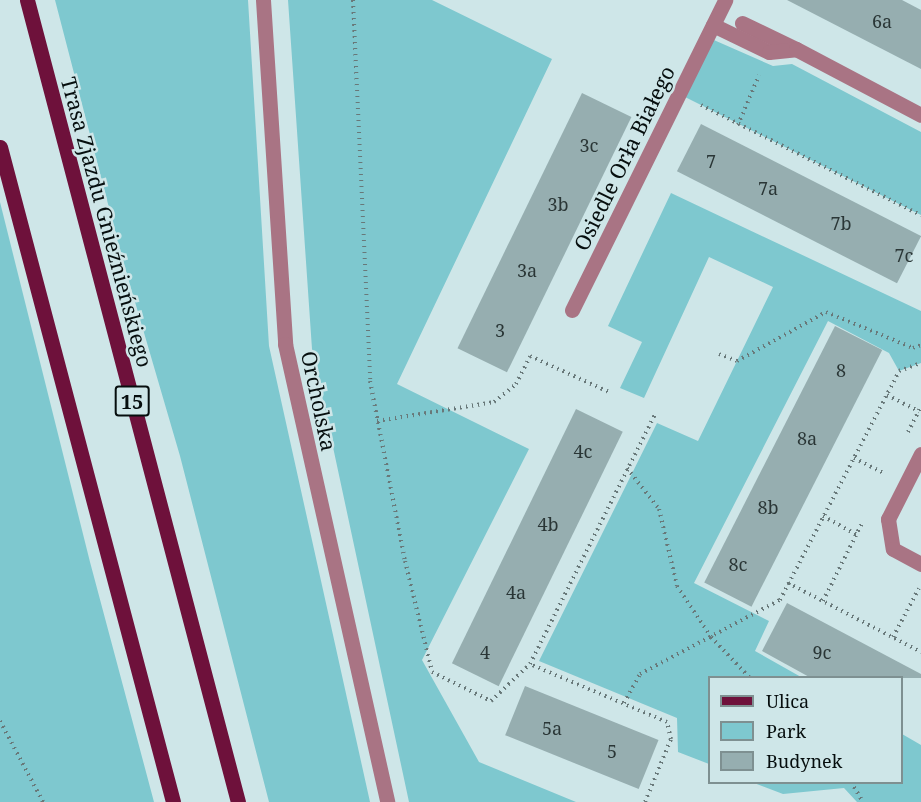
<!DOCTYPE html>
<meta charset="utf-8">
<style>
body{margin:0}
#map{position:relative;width:921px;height:802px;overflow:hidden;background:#cee6e8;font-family:"Noto Serif",serif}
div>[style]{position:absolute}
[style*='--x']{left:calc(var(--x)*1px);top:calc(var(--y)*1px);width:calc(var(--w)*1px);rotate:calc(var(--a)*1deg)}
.green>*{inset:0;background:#7ec8cf}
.building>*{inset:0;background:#96aeb0;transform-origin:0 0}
.path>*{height:4px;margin-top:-2px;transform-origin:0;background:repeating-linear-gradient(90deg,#687879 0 1.5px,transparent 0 6px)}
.minor>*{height:15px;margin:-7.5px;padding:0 7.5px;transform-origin:7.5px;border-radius:7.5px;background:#a97484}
.major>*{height:15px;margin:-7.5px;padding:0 7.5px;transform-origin:7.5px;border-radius:7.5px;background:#6e113b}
span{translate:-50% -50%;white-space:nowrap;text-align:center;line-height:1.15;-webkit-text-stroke:5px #cee6e8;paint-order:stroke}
.number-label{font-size:18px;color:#2a3636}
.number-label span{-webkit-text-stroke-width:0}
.shield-label span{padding:2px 4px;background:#cee6e8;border:2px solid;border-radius:4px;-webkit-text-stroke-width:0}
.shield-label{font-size:20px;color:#060e0e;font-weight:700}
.street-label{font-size:21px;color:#060e0e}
.legend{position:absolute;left:708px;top:676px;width:195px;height:108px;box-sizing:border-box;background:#cee6e8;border:2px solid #7e9091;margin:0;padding:8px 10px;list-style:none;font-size:18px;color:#060e0e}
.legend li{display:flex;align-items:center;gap:12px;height:30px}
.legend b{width:30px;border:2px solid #7e9091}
</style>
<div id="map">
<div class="green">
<div style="clip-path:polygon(55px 0,248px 0,269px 346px,370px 802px,269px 802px,180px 456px,121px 254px)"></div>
<div style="clip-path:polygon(288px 0,432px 0,552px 59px,397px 384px,529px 449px,422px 660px,479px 762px,576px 802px,409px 802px,312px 349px)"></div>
<div style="clip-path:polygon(707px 37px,773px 66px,792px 64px,921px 132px,921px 215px,679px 94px)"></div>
<div style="clip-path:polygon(671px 193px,921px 311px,921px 363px,899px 371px,889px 353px,828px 321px,694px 583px,769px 621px,755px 651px,801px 677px,710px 678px,709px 764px,678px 752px,677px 718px,539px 661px,657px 423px,698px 441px,773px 287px,709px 257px,644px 398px,620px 388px,642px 342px,608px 326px)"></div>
<div style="clip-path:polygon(0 202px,90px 562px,154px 802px,0 802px)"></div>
<div style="clip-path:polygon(902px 734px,921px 745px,921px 802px,857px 802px,844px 788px,783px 794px,754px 783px,902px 782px)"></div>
</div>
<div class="building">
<div style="clip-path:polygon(787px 0,902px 0,921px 10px,921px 69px)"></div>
<div style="left:582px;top:93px;width:55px;height:284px;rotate:26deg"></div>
<div style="left:701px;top:124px;width:247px;height:53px;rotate:27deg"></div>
<div style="left:835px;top:326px;width:53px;height:288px;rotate:27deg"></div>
<div style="left:576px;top:409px;width:52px;height:283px;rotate:26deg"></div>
<div style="clip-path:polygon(787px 603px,921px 674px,921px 678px,811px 678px,762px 651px)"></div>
<div style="left:525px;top:686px;width:144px;height:53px;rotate:22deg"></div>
</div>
<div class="path">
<div style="--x:353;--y:0;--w:381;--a:87.4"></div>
<div style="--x:370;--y:381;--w:183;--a:79"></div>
<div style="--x:405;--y:561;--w:114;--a:76.3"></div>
<div style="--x:432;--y:672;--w:66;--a:26.2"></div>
<div style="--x:491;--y:701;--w:54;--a:-43.5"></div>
<div style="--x:701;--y:105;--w:246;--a:26.6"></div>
<div style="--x:738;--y:125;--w:54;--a:-67.2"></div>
<div style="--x:719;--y:354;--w:19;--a:21"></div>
<div style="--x:737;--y:361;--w:102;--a:-28.8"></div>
<div style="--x:826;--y:312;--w:94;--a:22.5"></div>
<div style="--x:913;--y:348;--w:9;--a:-21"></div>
<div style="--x:887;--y:395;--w:36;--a:27"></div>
<div style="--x:377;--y:421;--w:119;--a:-9.2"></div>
<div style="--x:494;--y:402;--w:28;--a:-39"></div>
<div style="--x:516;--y:384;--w:31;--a:-63"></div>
<div style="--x:530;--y:356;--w:87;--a:24.5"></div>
<div style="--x:908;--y:432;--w:29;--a:-63"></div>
<div style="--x:854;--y:458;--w:33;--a:27"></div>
<div style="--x:627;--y:468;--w:52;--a:52"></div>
<div style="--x:659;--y:509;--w:79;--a:76.8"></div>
<div style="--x:677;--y:586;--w:61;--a:56.3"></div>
<div style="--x:711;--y:637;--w:57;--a:46.4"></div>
<div style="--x:823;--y:516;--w:38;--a:29"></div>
<div style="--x:788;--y:583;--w:150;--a:27.4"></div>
<div style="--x:823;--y:601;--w:89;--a:-63.4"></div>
<div style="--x:893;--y:637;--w:55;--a:-62"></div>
<div style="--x:624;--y:703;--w:33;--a:-61"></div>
<div style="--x:640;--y:674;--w:158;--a:-27.9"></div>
<div style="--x:780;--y:600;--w:258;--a:-62.5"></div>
<div style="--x:899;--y:371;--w:23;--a:-20"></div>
<div style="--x:0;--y:721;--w:92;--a:62"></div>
<div style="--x:851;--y:782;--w:23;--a:59"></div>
<div style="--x:645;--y:802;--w:68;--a:-67.6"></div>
<div style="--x:671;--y:739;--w:17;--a:-103"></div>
<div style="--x:667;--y:722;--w:149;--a:-157.1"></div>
<div style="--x:530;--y:664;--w:280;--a:-63.4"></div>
</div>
<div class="minor">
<div style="--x:263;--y:0;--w:345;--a:86.3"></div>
<div style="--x:285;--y:344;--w:469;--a:77.4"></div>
<div style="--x:742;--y:23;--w:60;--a:25.7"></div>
<div style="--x:713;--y:25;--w:62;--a:25.7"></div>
<div style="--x:769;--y:52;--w:27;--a:-6"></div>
<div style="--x:796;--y:49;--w:141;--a:27.8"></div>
<div style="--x:572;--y:310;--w:346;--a:-63.7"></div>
<div style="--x:921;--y:454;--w:73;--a:116.9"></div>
<div style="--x:888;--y:519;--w:30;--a:81"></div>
<div style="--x:893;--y:549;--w:32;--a:28"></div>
</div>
<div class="major">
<div style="--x:27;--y:0;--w:829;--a:75.26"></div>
<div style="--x:0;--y:147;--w:677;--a:75.2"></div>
</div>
<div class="number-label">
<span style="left:882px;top:21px">6a</span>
<span style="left:589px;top:145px">3c</span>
<span style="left:711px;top:161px">7</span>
<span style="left:768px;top:188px">7a</span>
<span style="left:558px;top:204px">3b</span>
<span style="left:841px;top:223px">7b</span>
<span style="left:904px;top:255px">7c</span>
<span style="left:527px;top:270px">3a</span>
<span style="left:500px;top:330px">3</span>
<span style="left:841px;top:370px">8</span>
<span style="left:807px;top:438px">8a</span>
<span style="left:583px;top:451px">4c</span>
<span style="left:768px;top:507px">8b</span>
<span style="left:548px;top:524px">4b</span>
<span style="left:738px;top:564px">8c</span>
<span style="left:516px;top:592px">4a</span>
<span style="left:485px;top:652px">4</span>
<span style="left:822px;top:652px">9c</span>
<span style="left:552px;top:728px">5a</span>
<span style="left:612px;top:751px">5</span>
</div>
<div class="shield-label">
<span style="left:132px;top:401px">15</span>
</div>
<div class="street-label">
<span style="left:624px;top:158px;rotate:-64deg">Osiedle Orła Białego</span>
<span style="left:107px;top:222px;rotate:75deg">Trasa Zjazdu Gnieźnieńskiego</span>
<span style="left:319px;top:401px;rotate:78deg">Orcholska</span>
</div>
<ul class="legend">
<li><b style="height:8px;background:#6e113b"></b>Ulica</li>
<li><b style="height:16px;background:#7ec8cf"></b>Park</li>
<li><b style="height:16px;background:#96aeb0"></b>Budynek</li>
</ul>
</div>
